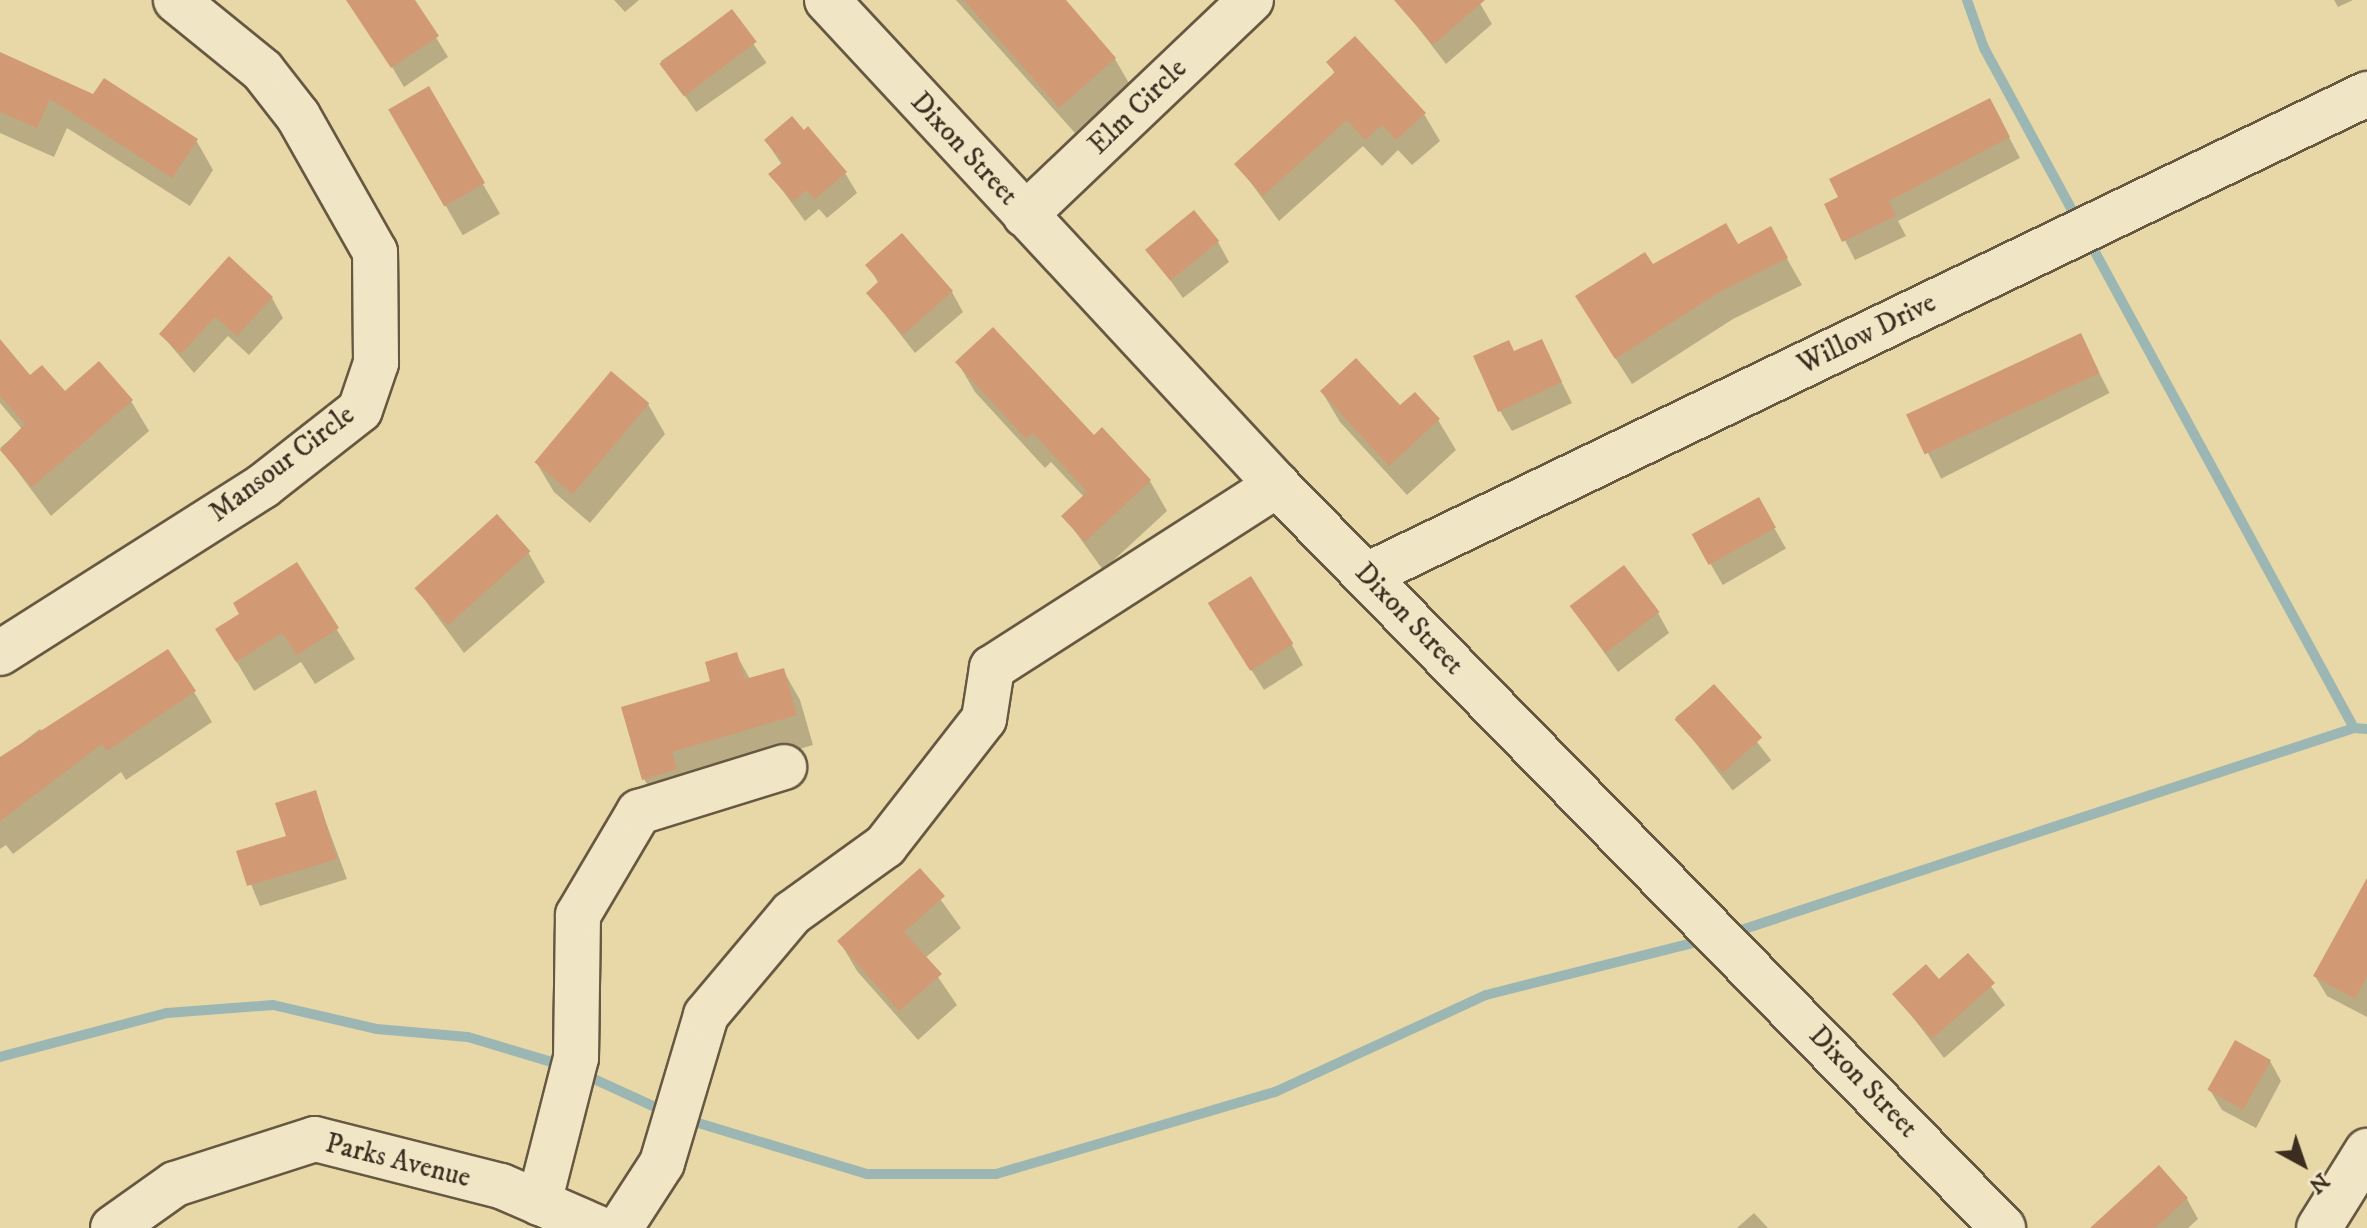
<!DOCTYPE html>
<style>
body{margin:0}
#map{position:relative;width:2367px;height:1228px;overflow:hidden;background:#e8d8a7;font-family:"IM FELL DW Pica",serif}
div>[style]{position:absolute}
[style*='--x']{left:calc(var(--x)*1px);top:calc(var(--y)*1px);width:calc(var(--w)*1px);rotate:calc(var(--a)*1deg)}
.shadow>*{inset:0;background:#0003;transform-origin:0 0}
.stream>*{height:10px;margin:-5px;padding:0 5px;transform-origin:5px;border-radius:5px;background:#9cb7b3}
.building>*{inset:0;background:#d19a75;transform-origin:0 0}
.roads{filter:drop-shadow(2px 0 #675842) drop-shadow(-2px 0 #675842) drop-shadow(0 2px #675842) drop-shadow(0 -2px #675842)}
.minor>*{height:44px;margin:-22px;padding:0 22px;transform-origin:22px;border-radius:22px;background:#f0e6c6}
span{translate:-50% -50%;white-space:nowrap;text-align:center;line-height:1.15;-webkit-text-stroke:7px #f0e6c6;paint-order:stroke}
.street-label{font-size:28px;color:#3c2d20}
.north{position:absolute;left:2263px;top:1124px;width:80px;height:80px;-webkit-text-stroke:6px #f0e6c6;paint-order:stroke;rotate:140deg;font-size:22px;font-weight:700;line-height:32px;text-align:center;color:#3c2d20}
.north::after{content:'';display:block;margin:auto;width:28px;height:36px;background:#3c2d20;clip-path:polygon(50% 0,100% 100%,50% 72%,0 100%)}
</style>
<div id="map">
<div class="shadow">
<div style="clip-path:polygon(352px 0,413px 0,448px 57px,404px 87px)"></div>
<div style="clip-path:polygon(614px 0,639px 0,625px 12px)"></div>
<div style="clip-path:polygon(956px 0,1063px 0,1115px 59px,1130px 85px,1075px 133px)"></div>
<div style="clip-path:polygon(1419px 0,1478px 0,1492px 24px,1446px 64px,1406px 12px)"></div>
<div style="clip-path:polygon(2334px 0,2353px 0,2338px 7px)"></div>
<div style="left:731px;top:12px;width:62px;height:86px;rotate:55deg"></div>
<div style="clip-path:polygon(0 54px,196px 140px,213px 170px,190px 206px,67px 128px,54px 157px,0 133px)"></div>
<div style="clip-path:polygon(1329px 63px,1424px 114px,1440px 141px,1412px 165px,1398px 150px,1382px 166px,1363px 146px,1279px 221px,1237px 164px,1335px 74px)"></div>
<div style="left:428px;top:89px;width:144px;height:43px;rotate:60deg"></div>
<div style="clip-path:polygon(2000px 120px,2020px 158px,1898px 221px,1906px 236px,1855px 260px,1827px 205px)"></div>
<div style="clip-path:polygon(766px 141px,845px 173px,857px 193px,827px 218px,819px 209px,805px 221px,771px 175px,782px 165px)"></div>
<div style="clip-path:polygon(1770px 229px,1802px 285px,1733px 319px,1632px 384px,1593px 323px,1652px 267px,1738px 247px)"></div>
<div style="clip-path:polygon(1218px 242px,1229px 262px,1183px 298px,1148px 249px)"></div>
<div style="clip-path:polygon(868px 265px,952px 292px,963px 312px,915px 353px,868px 293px,879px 284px)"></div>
<div style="clip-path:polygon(272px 298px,283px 318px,249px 355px,228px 336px,194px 373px,161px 334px)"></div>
<div style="left:2080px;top:335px;width:65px;height:189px;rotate:63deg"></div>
<div style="clip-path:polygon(1541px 341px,1572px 403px,1512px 431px,1500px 411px,1514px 353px)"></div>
<div style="clip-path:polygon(0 362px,65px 394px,131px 401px,149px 431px,51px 516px,0 448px,22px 429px,0 403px)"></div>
<div style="clip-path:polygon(958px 363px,1093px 438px,1150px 481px,1167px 511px,1103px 570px,1064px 516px,1084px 497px,1051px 462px,1045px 468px,975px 392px)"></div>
<div style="clip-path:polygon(1322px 392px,1438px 420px,1456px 450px,1407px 495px,1340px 422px)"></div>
<div style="clip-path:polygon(648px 404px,665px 434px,590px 523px,554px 492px,536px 462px)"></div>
<div style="left:1758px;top:500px;width:56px;height:73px;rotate:60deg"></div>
<div style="clip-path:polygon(528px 552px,545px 582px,464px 653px,416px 588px)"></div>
<div style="clip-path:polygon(297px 565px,355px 659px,315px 684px,301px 662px,254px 691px,235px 659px,242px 615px)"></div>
<div style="clip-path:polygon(1572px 607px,1658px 613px,1669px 633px,1618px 672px)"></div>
<div style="clip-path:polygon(1222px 623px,1292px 645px,1303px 665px,1264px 690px)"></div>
<div style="clip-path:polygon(736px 654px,750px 679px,783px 670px,800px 700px,813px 745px,687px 782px,661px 809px,644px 779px)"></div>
<div style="left:1714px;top:687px;width:93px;height:49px;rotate:52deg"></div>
<div style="clip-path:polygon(194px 692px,212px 722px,126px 780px,121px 772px,13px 854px,6px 845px,0 849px,0 760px,40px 729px,45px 735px)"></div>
<div style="clip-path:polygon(315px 793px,347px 879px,260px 906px,238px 853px,288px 837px)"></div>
<div style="clip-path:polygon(920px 871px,961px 928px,925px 958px,957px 1005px,918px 1040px,857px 971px,840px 942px)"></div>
<div style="clip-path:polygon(2367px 919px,2367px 1017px,2327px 996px,2315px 976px)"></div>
<div style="clip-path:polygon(1968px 956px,2005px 1005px,1944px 1058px,1895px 994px,1939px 981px)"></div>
<div style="clip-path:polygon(2270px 1061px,2281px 1081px,2256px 1128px,2222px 1110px,2210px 1090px)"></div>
<div style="clip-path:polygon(2187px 1199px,2198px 1219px,2188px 1228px,2113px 1228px)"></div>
<div style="clip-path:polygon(1754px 1213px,1768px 1228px,1737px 1228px)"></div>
</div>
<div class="stream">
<div style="--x:1967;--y:0;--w:51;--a:70.5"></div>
<div style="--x:1984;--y:48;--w:199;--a:61.5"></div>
<div style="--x:2089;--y:241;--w:554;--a:61.45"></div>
<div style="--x:1732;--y:933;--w:655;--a:-18.24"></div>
<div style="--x:2354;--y:728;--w:13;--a:4"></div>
<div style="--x:0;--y:1057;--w:173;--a:-14.8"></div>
<div style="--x:167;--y:1013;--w:106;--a:-4.3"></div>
<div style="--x:273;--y:1005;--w:107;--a:13"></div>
<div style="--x:377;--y:1029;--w:91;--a:5"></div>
<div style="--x:468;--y:1037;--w:101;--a:16.6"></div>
<div style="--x:583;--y:1074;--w:91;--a:24.6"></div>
<div style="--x:685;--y:1119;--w:190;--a:16.8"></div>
<div style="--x:867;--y:1174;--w:129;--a:0"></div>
<div style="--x:996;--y:1174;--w:291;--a:-16.4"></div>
<div style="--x:1275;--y:1092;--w:232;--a:-24.7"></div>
<div style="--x:1486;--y:995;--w:226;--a:-14.1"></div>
</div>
<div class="building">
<div style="clip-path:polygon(346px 0,415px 0,439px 36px,391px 68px)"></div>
<div style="clip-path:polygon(964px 0,1066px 0,1116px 58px,1059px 108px)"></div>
<div style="clip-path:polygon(1394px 0,1485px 0,1433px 45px)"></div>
<div style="left:732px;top:9px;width:41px;height:91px;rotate:53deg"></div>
<div style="clip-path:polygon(1355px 36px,1426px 113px,1396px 140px,1382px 125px,1365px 140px,1347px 120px,1263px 196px,1234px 164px,1335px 72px,1326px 62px)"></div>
<div style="clip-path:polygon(0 52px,93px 94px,104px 78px,198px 139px,172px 178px,50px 99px,37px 128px,0 112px)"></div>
<div style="left:429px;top:86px;width:112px;height:47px;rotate:60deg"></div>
<div style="clip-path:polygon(1990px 98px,2010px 137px,1889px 201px,1896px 216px,1842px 242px,1824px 204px,1838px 197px,1829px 179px)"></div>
<div style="clip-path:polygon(792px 116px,804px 130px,808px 126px,847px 172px,815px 199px,806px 190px,793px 202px,768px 174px,783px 162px,764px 140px)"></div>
<div style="left:1194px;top:210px;width:40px;height:63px;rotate:51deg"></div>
<div style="clip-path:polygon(1726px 223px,1738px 244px,1771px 226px,1788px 258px,1718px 293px,1615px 359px,1575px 296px,1645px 252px,1653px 264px)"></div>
<div style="clip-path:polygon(902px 233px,953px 291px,903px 335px,866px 293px,879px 281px,865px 265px)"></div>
<div style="clip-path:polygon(229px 256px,273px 297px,237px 336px,215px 317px,181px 354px,159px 334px)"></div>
<div style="clip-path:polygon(993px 327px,1094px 435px,1102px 427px,1151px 480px,1085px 542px,1061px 516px,1087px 492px,1033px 433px,1026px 439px,955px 362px)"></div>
<div style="left:2081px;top:333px;width:44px;height:193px;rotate:65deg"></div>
<div style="clip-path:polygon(0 339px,30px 375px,42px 365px,65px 391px,99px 361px,133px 400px,32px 487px,0 450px,25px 424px,0 396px)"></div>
<div style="clip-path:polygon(1542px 339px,1562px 382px,1498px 412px,1473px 356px,1509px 340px,1514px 351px)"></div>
<div style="clip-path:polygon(1356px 358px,1400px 405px,1415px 392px,1440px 419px,1389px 466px,1320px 391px)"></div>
<div style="left:611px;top:371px;width:50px;height:119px;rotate:40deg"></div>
<div style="left:1759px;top:497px;width:35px;height:77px;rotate:61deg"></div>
<div style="left:497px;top:514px;width:50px;height:111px;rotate:48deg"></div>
<div style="clip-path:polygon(297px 562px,339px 628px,297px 655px,282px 633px,236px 662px,215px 629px,239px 614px,233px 603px)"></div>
<div style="left:1624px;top:565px;width:59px;height:68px;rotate:53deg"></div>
<div style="left:1251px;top:576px;width:80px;height:51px;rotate:58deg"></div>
<div style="clip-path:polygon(168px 649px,196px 691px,107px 751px,102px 744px,0 821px,0 757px)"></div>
<div style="clip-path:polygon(737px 652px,745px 679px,784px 668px,797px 715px,672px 752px,677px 769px,642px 780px,621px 707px,710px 681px,705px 662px)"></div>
<div style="left:1714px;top:684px;width:72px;height:53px;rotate:48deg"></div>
<div style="clip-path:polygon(316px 790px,337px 859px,247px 886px,236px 851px,286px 836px,275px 803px)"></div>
<div style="clip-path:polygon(920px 868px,945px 896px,904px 932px,942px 974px,899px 1011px,837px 941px)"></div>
<div style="clip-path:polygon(2367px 878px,2367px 977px,2355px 999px,2313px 976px)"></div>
<div style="clip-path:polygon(1968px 953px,1995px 983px,1932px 1039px,1892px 994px,1926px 964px,1939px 979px)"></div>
<div style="left:2235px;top:1040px;width:41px;height:57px;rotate:29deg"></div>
<div style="clip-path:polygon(2159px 1165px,2188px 1198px,2155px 1228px,2090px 1228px)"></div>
</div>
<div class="roads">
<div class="minor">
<div style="--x:827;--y:0;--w:662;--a:47.14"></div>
<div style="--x:1277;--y:485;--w:1039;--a:45.66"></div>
<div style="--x:1025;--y:215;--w:312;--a:-43.6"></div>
<div style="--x:1367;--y:575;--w:1110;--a:-25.69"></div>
<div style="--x:0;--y:653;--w:312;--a:-32.4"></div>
<div style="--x:263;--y:486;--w:123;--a:-38.1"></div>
<div style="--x:360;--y:410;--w:50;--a:-71.2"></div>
<div style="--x:376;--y:363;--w:111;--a:-90.5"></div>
<div style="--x:375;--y:252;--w:156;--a:-119.5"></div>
<div style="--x:298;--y:116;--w:58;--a:-128"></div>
<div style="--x:262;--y:70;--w:111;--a:-140.9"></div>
<div style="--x:539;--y:1203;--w:150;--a:-75.7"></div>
<div style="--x:576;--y:1058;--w:143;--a:-89.2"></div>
<div style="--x:578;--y:915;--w:120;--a:-59.4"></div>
<div style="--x:639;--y:812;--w:152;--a:-17.2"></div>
<div style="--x:113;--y:1228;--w:76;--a:-35.4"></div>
<div style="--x:175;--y:1184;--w:147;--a:-17.8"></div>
<div style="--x:315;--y:1139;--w:192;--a:14.2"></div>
<div style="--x:501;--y:1186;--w:106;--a:23.4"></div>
<div style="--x:620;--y:1228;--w:77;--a:-57.1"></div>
<div style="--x:662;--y:1163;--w:154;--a:-73.4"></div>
<div style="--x:706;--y:1015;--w:133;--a:-49.9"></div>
<div style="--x:792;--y:913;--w:115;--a:-35.8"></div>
<div style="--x:885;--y:846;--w:161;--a:-52.1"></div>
<div style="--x:984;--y:719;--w:52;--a:-81.1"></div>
<div style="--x:992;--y:668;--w:339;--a:-32.7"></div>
<div style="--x:2319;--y:1228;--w:91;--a:-58.1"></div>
</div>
</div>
<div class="street-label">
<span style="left:1138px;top:107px;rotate:-44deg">Elm Circle</span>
<span style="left:964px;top:149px;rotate:47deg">Dixon Street</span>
<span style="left:1867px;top:334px;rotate:-26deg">Willow Drive</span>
<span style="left:282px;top:464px;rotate:-37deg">Mansour Circle</span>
<span style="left:1409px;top:619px;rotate:46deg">Dixon Street</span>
<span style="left:1863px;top:1082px;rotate:46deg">Dixon Street</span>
<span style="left:398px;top:1161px;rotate:14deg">Parks Avenue</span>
</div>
<div class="north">N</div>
</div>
